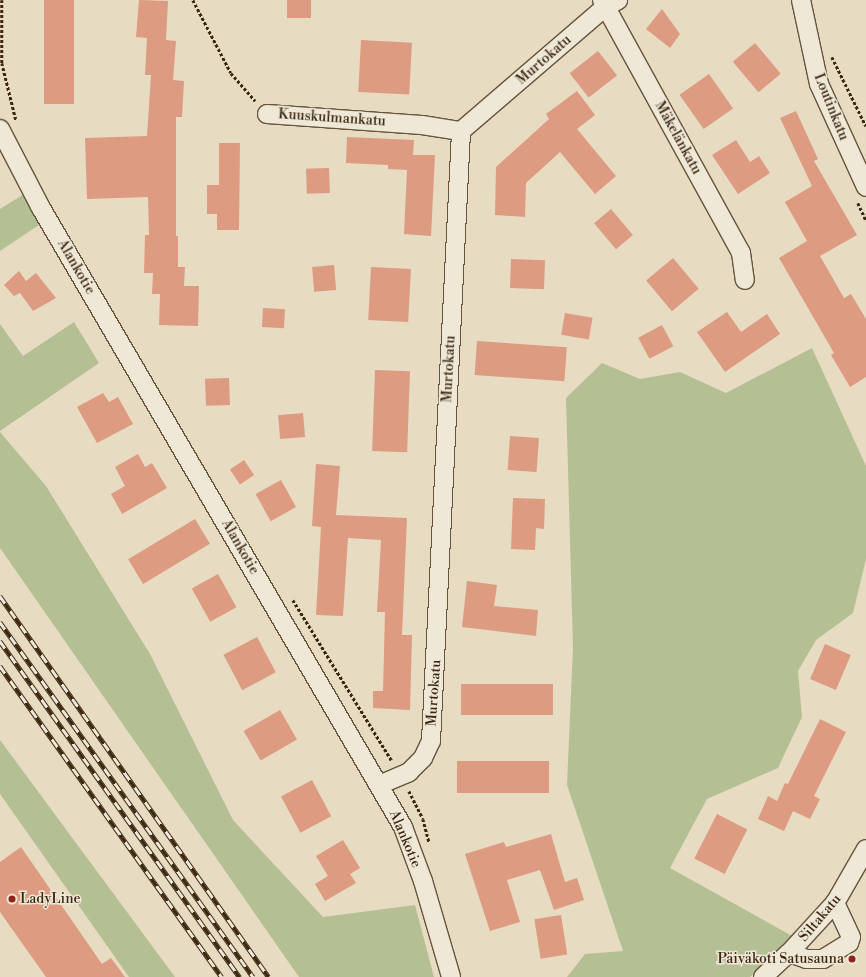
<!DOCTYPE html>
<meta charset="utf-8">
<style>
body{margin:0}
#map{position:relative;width:866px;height:977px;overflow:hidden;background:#e7dbc2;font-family:"Libre Bodoni",serif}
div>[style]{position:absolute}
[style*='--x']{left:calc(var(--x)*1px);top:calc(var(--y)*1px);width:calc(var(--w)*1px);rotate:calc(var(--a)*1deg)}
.green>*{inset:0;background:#b4c094}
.building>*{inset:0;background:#dd9b81;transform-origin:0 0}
.path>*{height:2.5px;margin-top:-1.25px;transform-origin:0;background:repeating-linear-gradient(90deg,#3b2710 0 3px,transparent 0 5px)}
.roads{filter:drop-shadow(1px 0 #66543c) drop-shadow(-1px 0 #66543c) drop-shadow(0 1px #66543c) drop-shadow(0 -1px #66543c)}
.minor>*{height:18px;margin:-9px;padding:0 9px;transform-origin:9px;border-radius:9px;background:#efe8d7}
.rail>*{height:4.5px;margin-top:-2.25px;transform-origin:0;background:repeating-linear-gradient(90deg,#efe8d7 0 9px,#3b2710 0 18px);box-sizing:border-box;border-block:1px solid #3b2710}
.dots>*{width:11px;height:11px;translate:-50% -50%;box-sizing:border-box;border:2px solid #efe8d7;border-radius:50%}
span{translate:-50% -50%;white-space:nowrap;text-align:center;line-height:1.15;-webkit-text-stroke:3px #efe8d7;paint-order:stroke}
.street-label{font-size:14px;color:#3b2710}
.poi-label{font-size:14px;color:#3b2710}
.left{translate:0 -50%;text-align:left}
.right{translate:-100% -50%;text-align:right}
</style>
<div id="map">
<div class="green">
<div style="clip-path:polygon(24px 194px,39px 225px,0 251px,0 209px)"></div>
<div style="clip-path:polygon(74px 322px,99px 363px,0 431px,0 324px,23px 356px)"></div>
<div style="clip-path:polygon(812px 348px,866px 466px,866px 559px,853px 613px,816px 640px,798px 671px,802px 717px,778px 768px,707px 799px,670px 868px,794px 937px,750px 977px,567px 977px,585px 954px,623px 951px,567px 785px,573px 648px,566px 398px,602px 363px,640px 379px,680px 372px,726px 393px)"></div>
<div style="clip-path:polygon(0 432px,46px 486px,150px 654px,233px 820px,323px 917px,415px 905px,434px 977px,299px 977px,0 548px)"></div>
<div style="clip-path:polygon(0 740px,175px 977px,129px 977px,0 794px)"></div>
</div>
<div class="building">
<div style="left:44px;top:0;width:30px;height:104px"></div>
<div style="clip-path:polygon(139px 0,168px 1px,166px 40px,176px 41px,173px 80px,184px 81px,182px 117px,176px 117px,176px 236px,178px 236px,178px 267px,185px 267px,184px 286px,199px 286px,198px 326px,159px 325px,160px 294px,152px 294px,153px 273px,144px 273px,145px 235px,149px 235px,148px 197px,87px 199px,85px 138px,147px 136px,151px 75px,145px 75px,147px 38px,136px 37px)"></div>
<div style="left:287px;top:0;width:24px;height:18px"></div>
<div style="clip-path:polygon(662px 9px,680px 34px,670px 48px,646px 29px)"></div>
<div style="left:361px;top:40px;width:51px;height:52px;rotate:3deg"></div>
<div style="left:755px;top:43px;width:40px;height:29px;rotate:50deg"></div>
<div style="left:598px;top:51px;width:31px;height:36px;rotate:52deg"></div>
<div style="left:709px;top:74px;width:42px;height:36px;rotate:55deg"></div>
<div style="clip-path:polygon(577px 91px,595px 115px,577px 129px,616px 176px,595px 194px,560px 152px,526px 183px,525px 217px,495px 215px,496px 167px,549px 119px,546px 114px)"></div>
<div style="clip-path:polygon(796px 111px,818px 159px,814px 161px,857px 235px,820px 256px,844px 298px,851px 294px,866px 319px,866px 377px,850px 387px,831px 355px,834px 353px,779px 258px,807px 241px,785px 202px,812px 186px,780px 118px)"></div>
<div style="clip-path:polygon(347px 137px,414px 140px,413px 155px,435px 155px,431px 236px,404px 234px,407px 170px,388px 169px,388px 165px,346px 163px)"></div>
<div style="clip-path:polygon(736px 140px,750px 162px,759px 156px,770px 173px,738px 194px,712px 155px)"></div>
<div style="clip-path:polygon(219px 143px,240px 143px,239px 230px,217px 230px,217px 214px,207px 214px,207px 185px,219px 185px)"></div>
<div style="left:329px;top:168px;width:25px;height:23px;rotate:88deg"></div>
<div style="left:611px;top:209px;width:34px;height:22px;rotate:50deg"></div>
<div style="left:673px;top:258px;width:40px;height:35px;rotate:50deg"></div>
<div style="left:511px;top:259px;width:34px;height:29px;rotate:2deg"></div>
<div style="left:334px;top:265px;width:25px;height:22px;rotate:85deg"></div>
<div style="left:371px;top:267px;width:40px;height:53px;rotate:3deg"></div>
<div style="clip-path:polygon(19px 271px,26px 281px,36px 273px,56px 298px,33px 311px,20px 293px,14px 296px,4px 285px)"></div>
<div style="left:263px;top:308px;width:22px;height:19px;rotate:3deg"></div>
<div style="clip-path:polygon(727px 312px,741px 332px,767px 314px,780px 334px,725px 372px,697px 332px)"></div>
<div style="left:565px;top:313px;width:28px;height:22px;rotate:10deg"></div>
<div style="left:662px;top:325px;width:24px;height:27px;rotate:62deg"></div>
<div style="left:477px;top:341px;width:90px;height:34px;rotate:4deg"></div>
<div style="left:375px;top:370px;width:35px;height:81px;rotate:2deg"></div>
<div style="left:229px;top:378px;width:27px;height:24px;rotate:88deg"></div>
<div style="clip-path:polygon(103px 393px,109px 402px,118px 397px,133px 424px,97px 443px,77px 407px)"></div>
<div style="left:303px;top:413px;width:24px;height:25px;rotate:85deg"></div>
<div style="left:510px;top:436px;width:29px;height:34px;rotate:4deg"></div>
<div style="clip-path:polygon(138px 454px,145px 467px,152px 463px,167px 488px,122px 514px,111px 494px,125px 486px,115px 467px)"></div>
<div style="left:244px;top:460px;width:18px;height:17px;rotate:56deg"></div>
<div style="clip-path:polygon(316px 464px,340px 466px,336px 515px,407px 518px,402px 635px,412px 635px,410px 710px,373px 708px,373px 691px,383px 691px,385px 612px,377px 612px,381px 540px,348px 538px,343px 616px,316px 615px,321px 527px,312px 526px)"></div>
<div style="left:281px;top:480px;width:31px;height:29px;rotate:61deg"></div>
<div style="clip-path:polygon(513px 498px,545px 499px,544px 529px,536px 528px,535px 550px,511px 549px)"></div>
<div style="left:195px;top:519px;width:29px;height:78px;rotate:59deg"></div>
<div style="left:218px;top:574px;width:38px;height:30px;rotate:61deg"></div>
<div style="clip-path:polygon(467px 581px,497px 585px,494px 606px,538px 610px,536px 636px,462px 627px)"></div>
<div style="left:257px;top:637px;width:40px;height:38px;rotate:62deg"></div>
<div style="left:825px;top:644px;width:28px;height:38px;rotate:23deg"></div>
<div style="left:461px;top:684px;width:92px;height:31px"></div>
<div style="left:280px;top:710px;width:34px;height:42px;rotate:60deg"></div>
<div style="clip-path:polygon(820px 719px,846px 732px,814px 796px,820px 799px,810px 819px,793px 811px,784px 831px,758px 819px,768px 796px,777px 801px,785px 783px,788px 784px)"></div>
<div style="left:549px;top:761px;width:32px;height:92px;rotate:90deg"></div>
<div style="left:312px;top:780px;width:41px;height:35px;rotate:62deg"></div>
<div style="left:717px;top:814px;width:34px;height:50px;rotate:27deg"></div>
<div style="clip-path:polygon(551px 834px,565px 882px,577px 878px,584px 900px,554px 910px,540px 870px,507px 880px,520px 922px,490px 931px,465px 854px,504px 842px,506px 847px)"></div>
<div style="clip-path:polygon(343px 840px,360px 868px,350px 874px,356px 883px,325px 901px,315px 884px,328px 876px,316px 856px)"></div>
<div style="clip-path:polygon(21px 847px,102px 964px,111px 958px,125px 977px,46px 977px,0 912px,0 862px)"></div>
<div style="left:561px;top:915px;width:40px;height:27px;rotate:81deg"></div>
</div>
<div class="path">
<div style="--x:2;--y:0;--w:63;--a:90"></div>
<div style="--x:2;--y:63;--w:59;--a:76.2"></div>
<div style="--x:193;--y:0;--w:82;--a:62.5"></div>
<div style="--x:231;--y:73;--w:37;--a:49"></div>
<div style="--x:832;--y:57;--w:77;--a:63.8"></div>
<div style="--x:858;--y:203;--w:19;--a:65"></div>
<div style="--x:293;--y:600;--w:189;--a:58.4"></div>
<div style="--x:409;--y:791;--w:31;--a:63"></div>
<div style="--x:423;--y:819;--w:24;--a:75"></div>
</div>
<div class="roads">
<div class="minor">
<div style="--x:602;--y:0;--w:289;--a:61.2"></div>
<div style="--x:741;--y:253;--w:27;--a:82"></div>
<div style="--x:801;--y:0;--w:86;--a:77.9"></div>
<div style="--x:819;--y:84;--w:113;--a:65.5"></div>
<div style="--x:267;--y:114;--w:155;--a:4.1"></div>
<div style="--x:422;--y:125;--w:39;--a:9"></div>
<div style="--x:0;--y:129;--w:89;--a:62.6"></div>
<div style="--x:41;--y:208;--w:717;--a:59.68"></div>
<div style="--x:403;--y:827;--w:58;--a:69.7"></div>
<div style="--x:423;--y:881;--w:100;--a:73.7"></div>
<div style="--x:379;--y:785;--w:33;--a:-23"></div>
<div style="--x:409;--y:772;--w:20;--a:-45"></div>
<div style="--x:423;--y:758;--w:19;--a:-65"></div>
<div style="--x:431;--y:741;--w:611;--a:-87.18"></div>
<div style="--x:461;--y:131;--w:190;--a:-40.7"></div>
<div style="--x:605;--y:7;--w:15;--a:-28"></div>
<div style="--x:789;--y:953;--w:18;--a:19"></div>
<div style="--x:806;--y:959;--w:17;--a:0"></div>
<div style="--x:823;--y:959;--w:31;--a:-32"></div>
<div style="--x:849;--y:943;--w:6;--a:-72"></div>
<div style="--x:851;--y:937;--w:38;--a:-115"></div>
<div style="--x:763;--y:977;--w:35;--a:-43"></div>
<div style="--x:789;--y:953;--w:68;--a:-47.4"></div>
<div style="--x:835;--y:903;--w:62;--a:-60.1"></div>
</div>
</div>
<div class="rail">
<div style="--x:0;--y:596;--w:466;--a:54.8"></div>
<div style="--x:0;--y:622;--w:436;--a:54.5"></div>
<div style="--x:0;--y:641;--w:413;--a:54.5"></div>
<div style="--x:0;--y:666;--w:382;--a:54.5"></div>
</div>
<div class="dots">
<div style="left:12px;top:899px;background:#8f2418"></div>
<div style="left:852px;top:959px;background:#8f2418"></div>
</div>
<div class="street-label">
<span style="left:544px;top:60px;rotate:-41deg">Murtokatu</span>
<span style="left:831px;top:107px;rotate:68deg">Loutinkatu</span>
<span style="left:332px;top:118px;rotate:4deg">Kuuskulmankatu</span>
<span style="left:678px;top:138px;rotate:61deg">Mäkelänkatu</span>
<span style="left:76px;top:267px;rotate:60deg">Alankotie</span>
<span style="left:449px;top:369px;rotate:-87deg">Murtokatu</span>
<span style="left:240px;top:547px;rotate:60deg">Alankotie</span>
<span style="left:434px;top:693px;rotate:-86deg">Murtokatu</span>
<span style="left:405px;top:839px;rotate:67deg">Alankotie</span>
<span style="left:820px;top:918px;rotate:-50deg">Siltakatu</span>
</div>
<div class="poi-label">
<span class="left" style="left:20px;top:899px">LadyLine</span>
<span class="right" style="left:844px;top:959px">Päiväkoti Satusauna</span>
</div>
</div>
